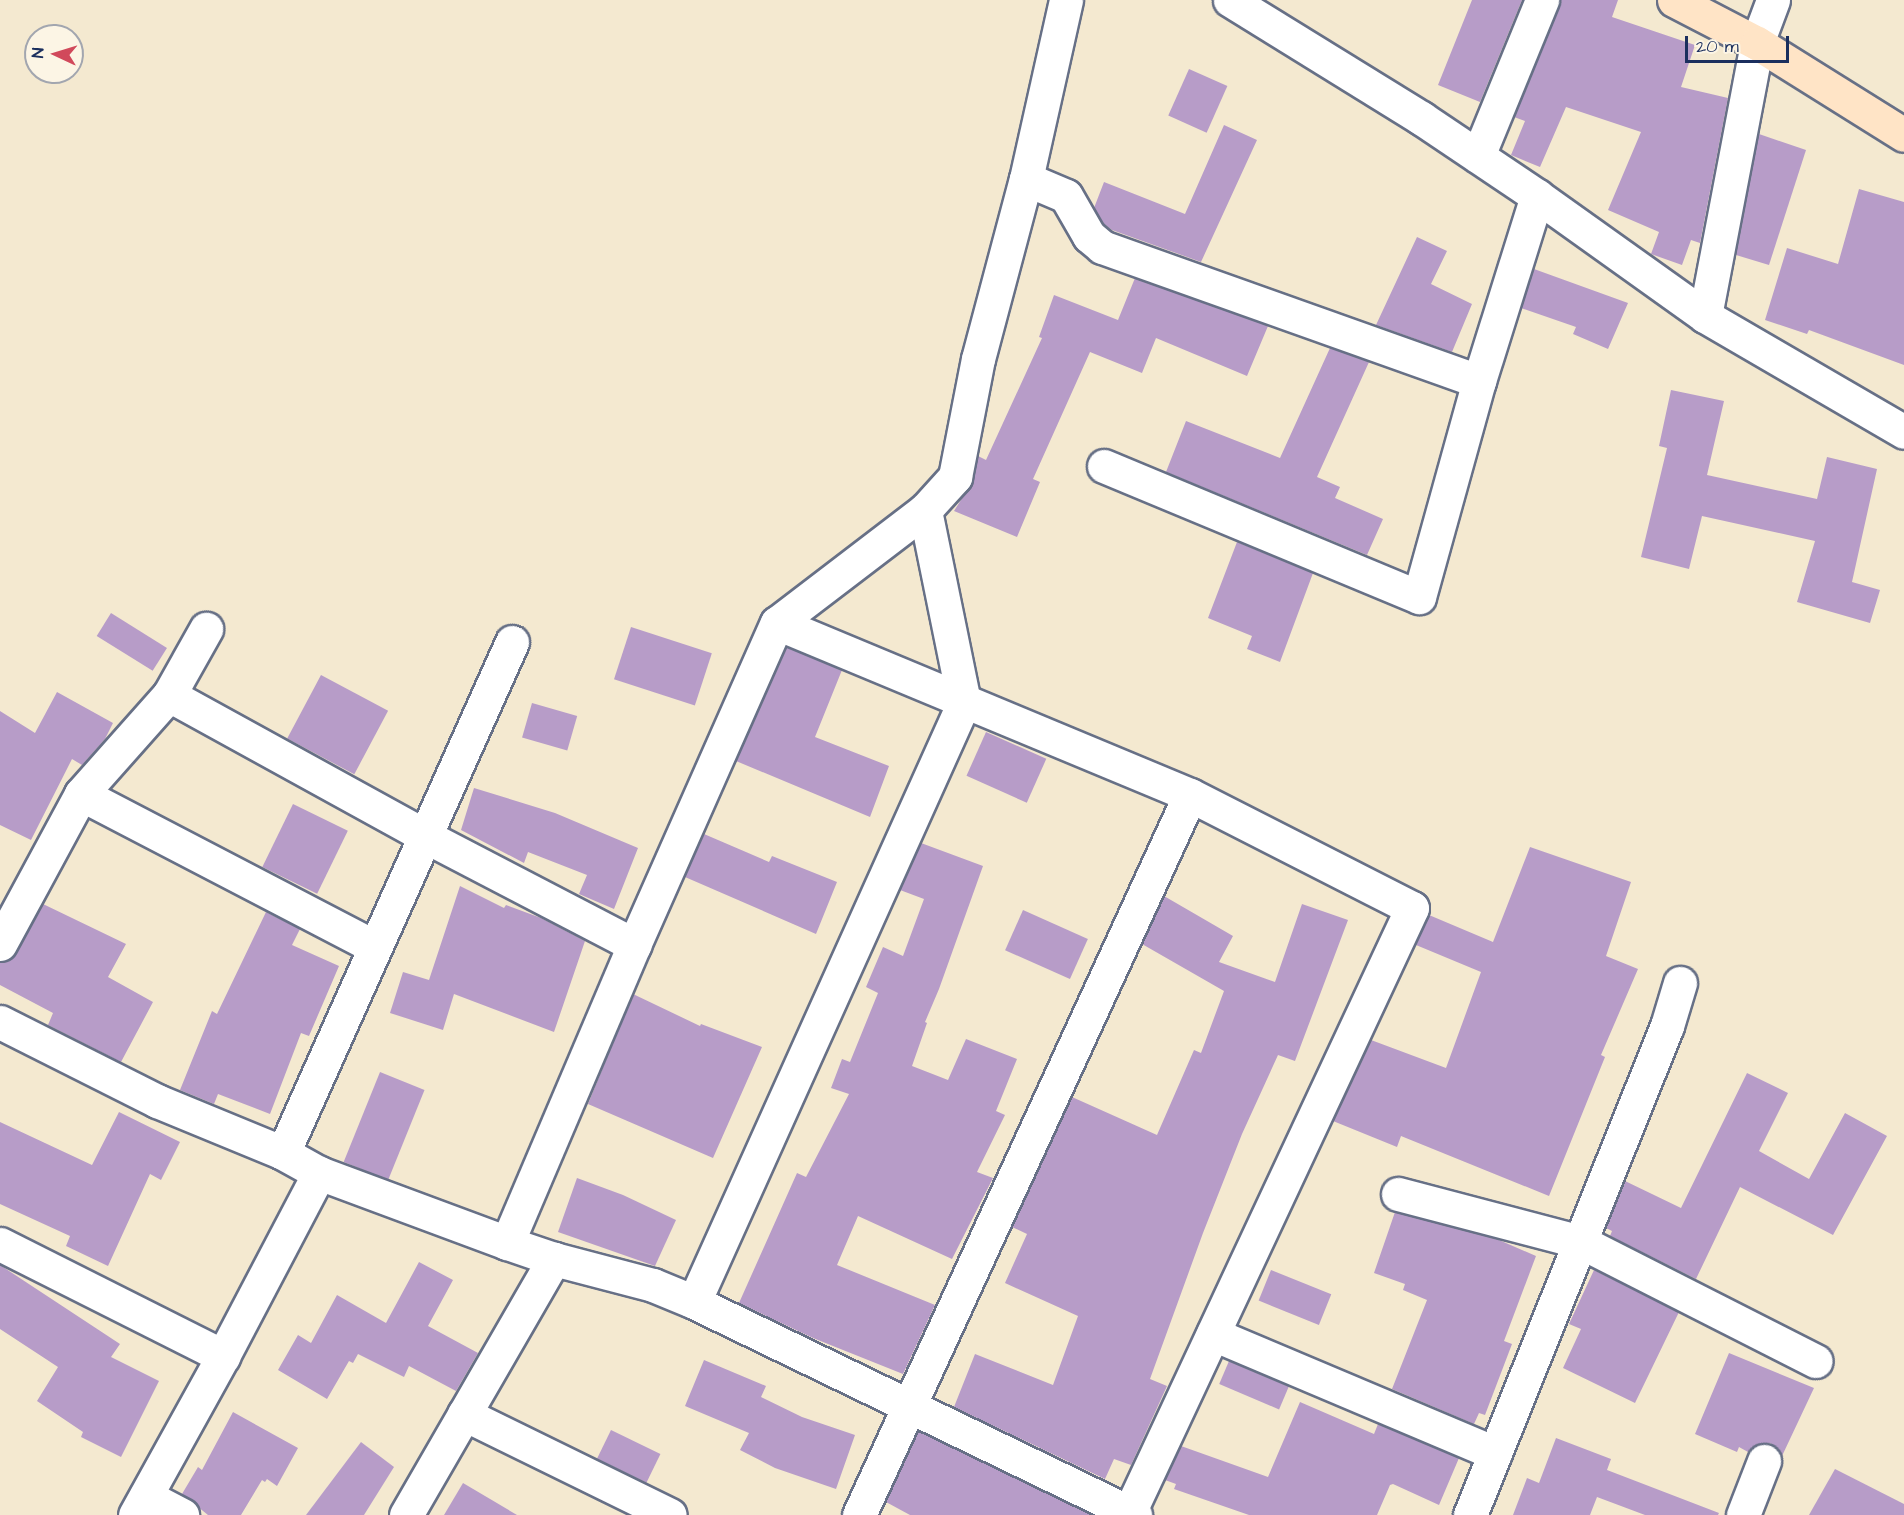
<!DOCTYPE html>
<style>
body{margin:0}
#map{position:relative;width:1904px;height:1515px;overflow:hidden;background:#f4e9d0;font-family:"Architects Daughter",sans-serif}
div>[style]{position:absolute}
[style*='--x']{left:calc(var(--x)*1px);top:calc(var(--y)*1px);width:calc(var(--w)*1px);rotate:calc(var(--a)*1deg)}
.building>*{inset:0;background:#b79cc8;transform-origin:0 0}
.roads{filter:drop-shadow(2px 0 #677086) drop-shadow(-2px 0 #677086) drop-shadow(0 2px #677086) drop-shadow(0 -2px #677086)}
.street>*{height:33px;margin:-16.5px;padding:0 16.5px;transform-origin:16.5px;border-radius:16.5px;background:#fff}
.secondary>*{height:33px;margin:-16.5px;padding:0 16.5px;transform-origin:16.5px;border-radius:16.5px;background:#ffe4c6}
span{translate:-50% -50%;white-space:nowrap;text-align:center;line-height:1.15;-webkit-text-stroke:6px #fcf5e5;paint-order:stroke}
.north{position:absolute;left:24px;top:24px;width:60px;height:60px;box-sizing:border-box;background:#fcf5e5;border:2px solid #a2a6af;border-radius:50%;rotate:274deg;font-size:16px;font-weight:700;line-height:24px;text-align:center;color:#1b2f5e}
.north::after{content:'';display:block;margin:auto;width:21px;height:27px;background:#d1495b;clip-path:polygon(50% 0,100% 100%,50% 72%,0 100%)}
.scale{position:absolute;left:1685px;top:36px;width:104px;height:27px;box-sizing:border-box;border:3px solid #1b2f5e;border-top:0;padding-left:8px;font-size:18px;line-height:21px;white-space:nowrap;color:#1b2f5e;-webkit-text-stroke:4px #fcf5e5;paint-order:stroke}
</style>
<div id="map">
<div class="building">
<div style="clip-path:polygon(1472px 0,1522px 0,1480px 102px,1438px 85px)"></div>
<div style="clip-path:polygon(1560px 0,1618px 0,1612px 17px,1695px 45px,1681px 87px,1728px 98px,1700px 243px,1691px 240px,1682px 265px,1651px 254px,1659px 232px,1608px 210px,1641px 132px,1566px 107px,1540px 167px,1511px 155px,1525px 121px,1514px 117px)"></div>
<div style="left:1189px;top:69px;width:42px;height:51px;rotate:24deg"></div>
<div style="clip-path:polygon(1224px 125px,1257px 140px,1201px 262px,1112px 230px,1104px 224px,1094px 208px,1104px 182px,1185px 214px)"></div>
<div style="clip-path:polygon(1759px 134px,1806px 150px,1769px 265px,1736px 255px)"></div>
<div style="clip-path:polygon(1859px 189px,1904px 202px,1904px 365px,1809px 330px,1807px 334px,1765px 320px,1787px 248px,1838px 264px)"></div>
<div style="clip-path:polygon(1417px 237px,1447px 251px,1431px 284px,1472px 304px,1452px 352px,1376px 325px)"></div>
<div style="clip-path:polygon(1534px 269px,1628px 303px,1608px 349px,1573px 334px,1576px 327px,1521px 308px)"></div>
<div style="clip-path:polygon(1135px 278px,1268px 326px,1247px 376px,1156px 338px,1142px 373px,1090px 352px,1033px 479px,1040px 482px,1017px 537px,954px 511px,973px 481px,978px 456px,986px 460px,1042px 338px,1039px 337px,1054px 295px,1118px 320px)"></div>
<div style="clip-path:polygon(1330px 348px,1369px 362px,1317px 477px,1340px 487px,1335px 498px,1383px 519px,1367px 555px,1166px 472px,1186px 421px,1280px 458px)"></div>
<div style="clip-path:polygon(1671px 390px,1724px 401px,1707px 475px,1817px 499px,1827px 457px,1877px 469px,1852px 582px,1880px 590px,1870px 623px,1797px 602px,1815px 541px,1702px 516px,1689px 569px,1641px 557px,1667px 448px,1659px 446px)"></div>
<div style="clip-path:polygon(1237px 542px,1313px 573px,1280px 662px,1247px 649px,1252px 636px,1208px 618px)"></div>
<div style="left:111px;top:613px;width:66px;height:27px;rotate:32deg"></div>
<div style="left:631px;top:627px;width:85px;height:55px;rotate:18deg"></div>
<div style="clip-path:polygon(787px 647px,842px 670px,815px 737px,889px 766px,870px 817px,736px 761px)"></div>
<div style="left:321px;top:675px;width:76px;height:72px;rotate:28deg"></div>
<div style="clip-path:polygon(57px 692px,113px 723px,105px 739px,82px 765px,72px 759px,31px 840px,0 825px,0 711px,35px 733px)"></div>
<div style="left:532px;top:703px;width:47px;height:36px;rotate:16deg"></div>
<div style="left:986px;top:732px;width:66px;height:48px;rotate:24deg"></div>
<div style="clip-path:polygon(474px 788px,555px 813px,638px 848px,614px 909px,579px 894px,587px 875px,528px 852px,524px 863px,461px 830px)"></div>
<div style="left:293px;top:804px;width:61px;height:70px;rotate:26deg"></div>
<div style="clip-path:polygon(704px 834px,769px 862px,772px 856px,837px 882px,816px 934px,685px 877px)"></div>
<div style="clip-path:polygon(921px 843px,983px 866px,939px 989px,925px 1022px,927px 1023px,912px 1066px,948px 1080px,966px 1039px,1017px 1059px,996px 1111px,1005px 1115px,977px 1172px,993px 1178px,952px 1259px,858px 1216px,837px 1265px,935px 1305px,903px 1374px,813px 1338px,739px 1303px,797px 1173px,806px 1177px,849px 1094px,831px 1088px,842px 1059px,850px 1062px,878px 993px,866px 987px,883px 947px,903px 956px,924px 899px,900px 890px)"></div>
<div style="clip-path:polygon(1530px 847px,1631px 882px,1606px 956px,1638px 969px,1601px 1055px,1605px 1057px,1549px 1196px,1401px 1136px,1397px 1147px,1333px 1121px,1371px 1040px,1446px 1068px,1481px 972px,1416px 945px,1429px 915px,1493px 942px)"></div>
<div style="clip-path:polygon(460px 886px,504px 908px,506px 905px,541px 918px,585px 941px,554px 1032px,454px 994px,443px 1030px,390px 1013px,403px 972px,429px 980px)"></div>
<div style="clip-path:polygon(1164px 896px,1233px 936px,1219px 962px,1275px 982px,1302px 904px,1348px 920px,1295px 1061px,1278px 1055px,1242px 1134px,1203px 1233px,1150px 1379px,1167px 1386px,1131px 1465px,1114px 1459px,1105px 1479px,954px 1407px,975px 1354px,1053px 1385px,1078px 1316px,1005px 1283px,1027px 1234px,1012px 1227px,1072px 1097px,1157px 1135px,1194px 1050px,1201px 1053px,1224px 991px,1142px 944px)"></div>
<div style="clip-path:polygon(43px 904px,126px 944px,108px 977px,153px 1002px,121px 1062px,48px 1025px,53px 1013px,0 985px,0 963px,9px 960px,16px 953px)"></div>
<div style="left:1023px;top:910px;width:71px;height:44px;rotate:24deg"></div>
<div style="clip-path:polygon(266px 912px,300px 929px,292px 945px,339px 966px,309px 1036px,301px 1033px,270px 1114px,218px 1094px,214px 1104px,180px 1090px,212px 1011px,217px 1014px)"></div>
<div style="clip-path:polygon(633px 994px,700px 1026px,701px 1024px,762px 1047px,713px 1158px,588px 1104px)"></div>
<div style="left:380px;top:1072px;width:48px;height:97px;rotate:22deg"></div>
<div style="clip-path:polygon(1747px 1073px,1788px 1093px,1759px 1151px,1809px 1179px,1845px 1113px,1887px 1136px,1833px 1235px,1740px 1187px,1696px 1279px,1610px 1236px,1612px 1231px,1606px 1228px,1625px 1181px,1681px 1208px)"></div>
<div style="clip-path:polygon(119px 1112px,180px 1142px,161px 1180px,150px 1174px,108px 1266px,66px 1246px,70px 1236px,0 1204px,0 1122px,92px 1165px)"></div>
<div style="clip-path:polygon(577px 1178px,623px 1195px,676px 1220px,655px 1266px,558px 1232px)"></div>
<div style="clip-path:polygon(1395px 1212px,1499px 1240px,1536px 1256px,1504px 1341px,1512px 1344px,1485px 1415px,1479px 1413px,1474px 1424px,1392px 1389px,1427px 1300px,1403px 1290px,1405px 1284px,1374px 1273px)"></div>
<div style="clip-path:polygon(419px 1262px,453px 1280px,428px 1326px,478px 1353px,456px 1391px,409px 1366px,404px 1377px,358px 1354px,353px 1363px,349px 1361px,327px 1399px,278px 1370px,298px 1335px,311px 1343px,337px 1295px,386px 1323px)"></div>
<div style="clip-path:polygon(0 1265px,120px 1344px,111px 1357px,159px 1381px,121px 1457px,81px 1437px,83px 1432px,37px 1401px,58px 1367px,0 1329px)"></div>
<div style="left:1271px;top:1270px;width:65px;height:33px;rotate:22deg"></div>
<div style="clip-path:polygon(1594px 1270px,1679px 1312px,1635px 1403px,1563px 1368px,1581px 1329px,1569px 1324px)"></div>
<div style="clip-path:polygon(1729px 1353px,1814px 1388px,1782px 1456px,1778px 1449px,1770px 1443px,1761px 1443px,1748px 1452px,1739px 1447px,1737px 1452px,1695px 1434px)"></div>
<div style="clip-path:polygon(704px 1360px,766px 1386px,761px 1397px,802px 1417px,855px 1435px,836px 1489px,775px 1468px,740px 1450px,749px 1433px,685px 1406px)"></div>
<div style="left:1229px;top:1361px;width:65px;height:25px;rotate:23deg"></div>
<div style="clip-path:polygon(1300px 1402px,1374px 1434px,1378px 1424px,1459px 1458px,1439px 1505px,1393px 1484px,1390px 1485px,1377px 1515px,1249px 1515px,1174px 1489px,1176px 1484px,1165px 1480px,1181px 1446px,1268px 1477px)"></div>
<div style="clip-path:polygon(233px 1412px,298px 1448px,277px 1486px,267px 1479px,265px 1482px,262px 1480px,241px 1515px,208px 1515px,182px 1494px,198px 1467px,202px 1470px)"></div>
<div style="left:611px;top:1430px;width:55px;height:32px;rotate:26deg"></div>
<div style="clip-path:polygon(918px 1431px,1089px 1514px,1089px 1515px,910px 1515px,886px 1502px)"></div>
<div style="clip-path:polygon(1556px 1438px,1611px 1459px,1607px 1470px,1719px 1513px,1718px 1515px,1645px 1515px,1597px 1497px,1590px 1515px,1513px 1515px,1527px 1478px,1539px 1483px)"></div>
<div style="clip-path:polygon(361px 1442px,394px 1467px,364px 1515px,306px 1515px)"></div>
<div style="clip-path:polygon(1835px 1469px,1904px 1504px,1904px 1515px,1809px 1515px)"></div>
<div style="clip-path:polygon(463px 1483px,517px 1515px,444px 1515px)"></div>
</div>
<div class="roads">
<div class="street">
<div style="--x:1230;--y:0;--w:225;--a:31.7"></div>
<div style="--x:1421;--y:118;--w:140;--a:33.9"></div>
<div style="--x:1537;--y:196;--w:206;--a:35.5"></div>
<div style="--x:1705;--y:316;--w:230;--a:30.2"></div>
<div style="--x:1478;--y:156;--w:169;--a:-67.7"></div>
<div style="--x:1026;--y:179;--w:43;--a:23"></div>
<div style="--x:1066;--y:196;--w:46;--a:60.1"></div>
<div style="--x:1089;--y:236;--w:17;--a:40"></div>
<div style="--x:1102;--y:247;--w:400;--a:19.6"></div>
<div style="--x:1705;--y:316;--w:278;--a:-79.2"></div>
<div style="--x:1757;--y:43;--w:46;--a:-69.6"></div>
<div style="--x:1104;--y:466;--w:341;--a:22.6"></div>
<div style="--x:1419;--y:597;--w:224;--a:-74.5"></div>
<div style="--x:1479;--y:381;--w:194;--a:-72.6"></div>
<div style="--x:777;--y:623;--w:447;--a:22.6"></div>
<div style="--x:1190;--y:795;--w:249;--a:27"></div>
<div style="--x:1412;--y:908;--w:670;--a:115.07"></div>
<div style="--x:169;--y:695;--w:292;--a:28.8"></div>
<div style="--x:425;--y:836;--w:236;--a:27.5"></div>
<div style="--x:81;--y:794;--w:331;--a:27.5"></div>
<div style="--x:0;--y:944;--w:170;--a:-61.6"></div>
<div style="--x:81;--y:794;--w:132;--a:-48.4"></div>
<div style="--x:169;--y:695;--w:76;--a:-60.7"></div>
<div style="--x:0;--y:1022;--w:176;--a:26.7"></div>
<div style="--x:157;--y:1101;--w:136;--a:22.4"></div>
<div style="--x:283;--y:1153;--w:41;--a:29.1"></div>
<div style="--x:319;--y:1173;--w:201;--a:20.4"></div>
<div style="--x:507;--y:1243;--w:50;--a:18.8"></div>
<div style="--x:554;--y:1259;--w:102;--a:14.7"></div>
<div style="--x:653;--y:1285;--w:44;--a:22.5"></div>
<div style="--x:694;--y:1302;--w:490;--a:25.8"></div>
<div style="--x:283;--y:1153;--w:560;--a:-65.86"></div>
<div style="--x:1398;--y:1194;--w:189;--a:14.7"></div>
<div style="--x:1581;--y:1242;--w:263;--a:26.9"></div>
<div style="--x:507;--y:1243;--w:324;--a:-66.9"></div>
<div style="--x:634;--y:945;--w:352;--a:-66.1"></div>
<div style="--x:777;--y:623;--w:186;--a:-37.4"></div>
<div style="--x:925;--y:510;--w:45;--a:-47.7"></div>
<div style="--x:955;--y:477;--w:120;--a:-79"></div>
<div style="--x:978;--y:359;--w:186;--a:-75.1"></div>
<div style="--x:1026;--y:179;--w:183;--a:-77.4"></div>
<div style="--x:0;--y:1244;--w:250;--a:26.7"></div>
<div style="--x:694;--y:1302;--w:658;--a:-65.77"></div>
<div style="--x:964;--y:702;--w:196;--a:-101.5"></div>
<div style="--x:1213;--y:1334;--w:306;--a:22.9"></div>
<div style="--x:464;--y:1414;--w:229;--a:26.1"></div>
<div style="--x:146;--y:1496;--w:41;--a:27.8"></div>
<div style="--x:135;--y:1515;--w:182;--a:-61"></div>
<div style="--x:223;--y:1356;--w:207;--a:-62.3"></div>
<div style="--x:406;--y:1515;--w:296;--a:-60"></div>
<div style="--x:859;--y:1515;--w:792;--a:-65.31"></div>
<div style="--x:1470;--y:1515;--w:527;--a:-68.06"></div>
<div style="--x:1667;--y:1026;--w:45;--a:-73.2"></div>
<div style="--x:1743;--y:1515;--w:58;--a:-68.7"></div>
</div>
<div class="secondary">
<div style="--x:1674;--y:0;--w:93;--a:27.4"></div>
<div style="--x:1757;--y:43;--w:173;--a:32"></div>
</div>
</div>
<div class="north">N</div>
<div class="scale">20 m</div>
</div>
